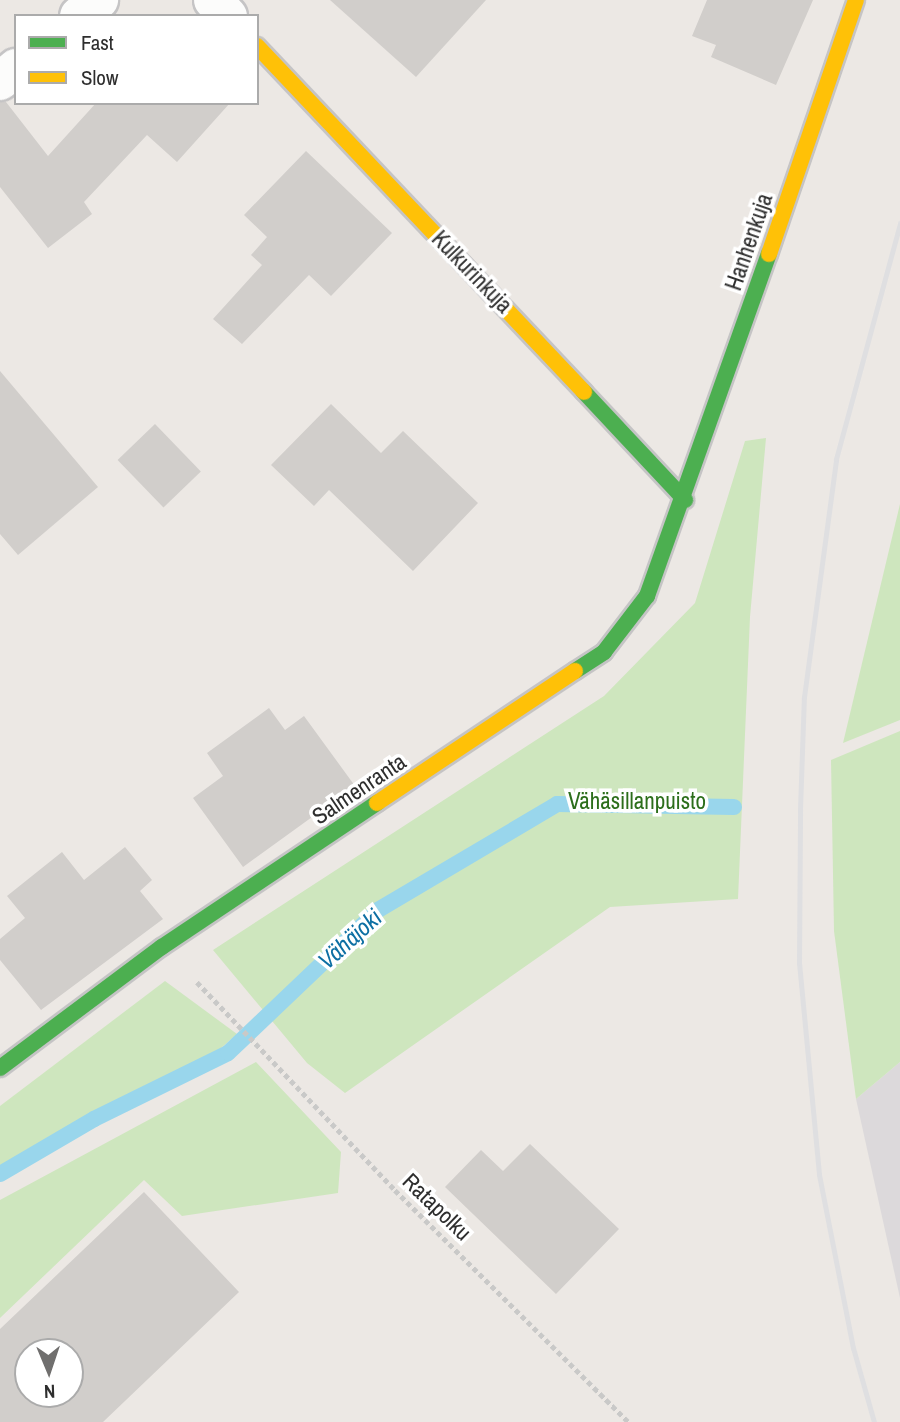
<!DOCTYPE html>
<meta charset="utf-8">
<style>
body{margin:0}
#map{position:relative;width:900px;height:1422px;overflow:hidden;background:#ece8e4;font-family:"Archivo Narrow",sans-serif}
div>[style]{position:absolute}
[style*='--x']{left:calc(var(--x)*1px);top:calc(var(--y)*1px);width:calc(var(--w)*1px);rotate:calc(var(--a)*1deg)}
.industrial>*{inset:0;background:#dcd9db}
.green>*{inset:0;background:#cee6be}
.stream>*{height:16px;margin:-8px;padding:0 8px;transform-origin:8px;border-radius:8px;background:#99d6ec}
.building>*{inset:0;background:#d1cecb;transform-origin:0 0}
.path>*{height:4.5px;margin-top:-2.25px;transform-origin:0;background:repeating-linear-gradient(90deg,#c9c9c8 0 5px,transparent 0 8.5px)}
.roads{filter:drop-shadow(2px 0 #c5c4c5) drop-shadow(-2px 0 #c5c4c5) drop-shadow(0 2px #c5c4c5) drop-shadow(0 -2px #c5c4c5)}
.street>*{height:38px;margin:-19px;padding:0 19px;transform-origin:19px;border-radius:19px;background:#fcfcfb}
.fast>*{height:16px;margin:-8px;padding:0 8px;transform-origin:8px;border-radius:8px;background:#4caf50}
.slow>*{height:16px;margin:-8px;padding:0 8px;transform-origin:8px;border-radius:8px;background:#ffc107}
.rail>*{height:5px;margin:-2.5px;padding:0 2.5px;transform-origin:2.5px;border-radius:2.5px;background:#dfdfe1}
span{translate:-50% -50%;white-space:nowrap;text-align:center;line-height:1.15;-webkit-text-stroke:7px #fff;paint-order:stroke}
.street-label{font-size:23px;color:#2e2e2e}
.park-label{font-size:23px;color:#2c6e1b}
.water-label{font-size:24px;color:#0d6fa3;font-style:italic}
.legend{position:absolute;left:14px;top:14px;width:245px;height:91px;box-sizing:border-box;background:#fff;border:2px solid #ababab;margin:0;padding:9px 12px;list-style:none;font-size:21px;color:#2e2e2e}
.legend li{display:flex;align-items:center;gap:14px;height:35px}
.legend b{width:35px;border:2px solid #ababab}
.north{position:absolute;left:14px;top:1338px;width:70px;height:70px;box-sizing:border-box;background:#fff;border:2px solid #ababab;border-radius:50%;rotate:178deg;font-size:19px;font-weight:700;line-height:28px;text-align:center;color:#2e2e2e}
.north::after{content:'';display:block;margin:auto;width:24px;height:32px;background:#706f6e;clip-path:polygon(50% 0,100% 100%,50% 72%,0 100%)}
</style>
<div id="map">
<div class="industrial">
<div style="clip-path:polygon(900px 1062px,900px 1298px,856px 1099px)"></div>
</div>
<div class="green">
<div style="clip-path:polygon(766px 438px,750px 617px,738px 899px,610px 907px,345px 1093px,307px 1063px,213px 950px,604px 696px,695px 603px,745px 441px)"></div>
<div style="clip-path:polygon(900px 504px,900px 720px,843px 743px)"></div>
<div style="clip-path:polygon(900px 731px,900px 1062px,856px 1099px,834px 931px,831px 760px)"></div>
<div style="clip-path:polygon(165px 981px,237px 1034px,220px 1049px,0 1167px,0 1106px)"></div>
<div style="clip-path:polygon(256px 1062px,341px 1152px,338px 1193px,182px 1216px,144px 1180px,0 1318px,0 1200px)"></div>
</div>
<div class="stream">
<div style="--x:0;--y:1174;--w:109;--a:-30.3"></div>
<div style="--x:94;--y:1119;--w:149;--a:-26.2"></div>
<div style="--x:228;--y:1053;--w:207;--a:-43.6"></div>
<div style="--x:378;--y:910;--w:208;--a:-30.6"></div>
<div style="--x:557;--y:804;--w:177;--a:1"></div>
</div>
<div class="building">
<div style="clip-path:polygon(330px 0,486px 0,416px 77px)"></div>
<div style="clip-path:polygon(707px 0,813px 0,776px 85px,711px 57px,716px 45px,692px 36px)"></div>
<div style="clip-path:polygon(0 102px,6px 102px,48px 156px,96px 103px,230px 103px,177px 162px,147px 135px,84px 202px,92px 214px,48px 248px,0 187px)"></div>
<div style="clip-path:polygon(306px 151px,392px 233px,331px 296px,309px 275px,242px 344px,213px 319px,262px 265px,251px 255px,267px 237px,244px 215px)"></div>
<div style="clip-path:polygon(0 371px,98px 487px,18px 555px,0 534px)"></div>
<div style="clip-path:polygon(331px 404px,381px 453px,403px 431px,478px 503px,413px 571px,329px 490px,314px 506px,271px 465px)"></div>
<div style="left:155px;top:424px;width:66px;height:52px;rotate:46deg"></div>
<div style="clip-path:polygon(269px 708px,285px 730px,304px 716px,355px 786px,243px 867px,193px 798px,223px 776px,207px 753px)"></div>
<div style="clip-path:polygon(125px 847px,152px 880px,140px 891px,163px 919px,41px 1010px,0 960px,0 939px,25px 918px,7px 896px,62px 852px,84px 880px)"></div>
<div style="clip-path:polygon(530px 1144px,619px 1229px,556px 1294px,445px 1187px,481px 1150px,503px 1171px)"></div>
<div style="clip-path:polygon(evenodd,144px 1192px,239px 1292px,103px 1422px,0 1422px,0 1329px,144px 1192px,28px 1352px,70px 1352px,70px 1394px,28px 1394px,28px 1352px)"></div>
</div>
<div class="path">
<div style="--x:197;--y:982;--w:287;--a:46.4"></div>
<div style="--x:395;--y:1190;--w:330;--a:44.8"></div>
</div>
<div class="roads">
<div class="street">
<div style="--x:213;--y:0;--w:22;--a:47"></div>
<div style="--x:79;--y:16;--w:26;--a:-39"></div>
<div style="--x:0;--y:81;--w:21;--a:-39"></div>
</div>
<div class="fast">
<div style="--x:584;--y:392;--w:148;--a:46.9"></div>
<div style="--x:575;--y:671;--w:35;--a:-33"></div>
<div style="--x:604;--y:652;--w:71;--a:-52.5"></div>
<div style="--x:647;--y:596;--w:363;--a:-70.4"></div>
<div style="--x:0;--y:1068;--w:202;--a:-36.8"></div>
<div style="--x:162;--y:947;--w:259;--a:-33.8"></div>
</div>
<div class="slow">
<div style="--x:257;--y:46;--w:476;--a:46.6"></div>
<div style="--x:769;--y:254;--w:268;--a:-71.1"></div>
<div style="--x:377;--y:803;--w:238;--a:-33.7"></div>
</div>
</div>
<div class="rail">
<div style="--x:874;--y:1422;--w:77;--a:-105.8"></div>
<div style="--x:853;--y:1348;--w:177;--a:-101.1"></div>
<div style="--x:819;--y:1174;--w:212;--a:-95.4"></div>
<div style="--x:799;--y:963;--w:154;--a:-89.6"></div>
<div style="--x:800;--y:809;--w:112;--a:-88"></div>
<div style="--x:804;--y:697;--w:240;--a:-82.3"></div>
<div style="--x:836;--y:459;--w:245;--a:-74.8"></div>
</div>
<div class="street-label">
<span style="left:749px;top:242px;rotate:-71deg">Hanhenkuja</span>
<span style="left:472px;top:272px;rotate:46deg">Kulkurinkuja</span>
<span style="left:359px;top:789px;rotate:-34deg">Salmenranta</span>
<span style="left:437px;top:1207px;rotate:44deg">Ratapolku</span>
</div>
<div class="park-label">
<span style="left:637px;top:801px">Vähäsillanpuisto</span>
</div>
<div class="water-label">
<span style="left:350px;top:939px;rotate:-42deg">Vähäjoki</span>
</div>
<ul class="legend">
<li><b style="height:9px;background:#4caf50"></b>Fast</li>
<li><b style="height:9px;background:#ffc107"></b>Slow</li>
</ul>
<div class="north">N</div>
</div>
